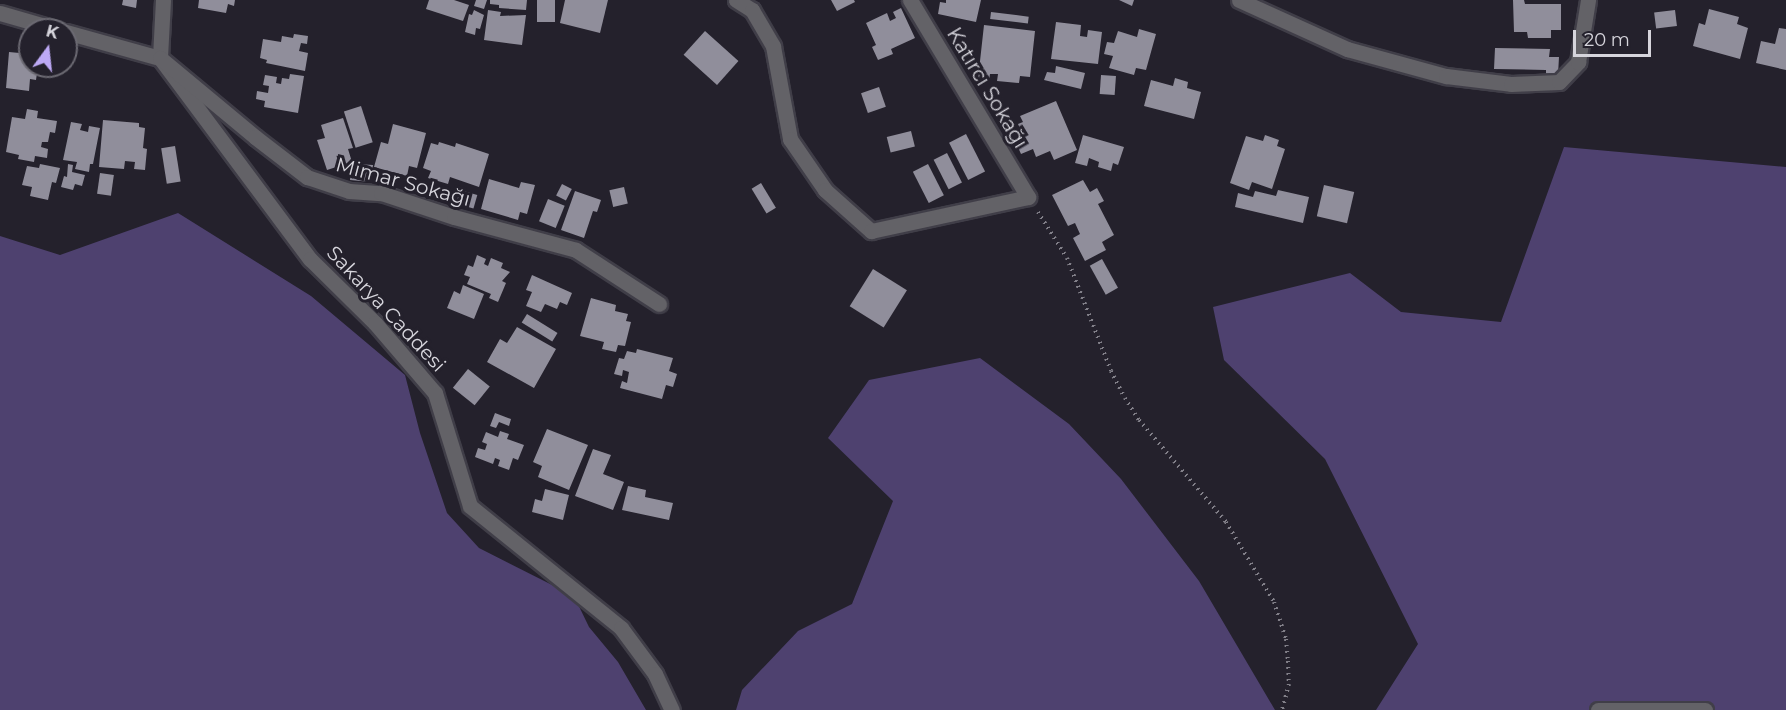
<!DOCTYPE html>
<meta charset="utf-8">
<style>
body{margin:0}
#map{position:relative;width:1786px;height:710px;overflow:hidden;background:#24212c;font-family:Montserrat,sans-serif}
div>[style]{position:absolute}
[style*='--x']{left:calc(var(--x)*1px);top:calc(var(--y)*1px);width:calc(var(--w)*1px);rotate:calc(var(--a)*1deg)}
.green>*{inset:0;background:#4e416f}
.building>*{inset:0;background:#908e9b;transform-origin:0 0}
.path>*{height:4px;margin-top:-2px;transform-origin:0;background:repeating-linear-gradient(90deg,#828089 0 1.5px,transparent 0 6px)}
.roads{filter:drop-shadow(2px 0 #403e48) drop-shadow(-2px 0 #403e48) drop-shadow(0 2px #403e48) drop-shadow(0 -2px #403e48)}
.minor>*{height:15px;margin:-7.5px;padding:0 7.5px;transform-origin:7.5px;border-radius:7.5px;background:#636267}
span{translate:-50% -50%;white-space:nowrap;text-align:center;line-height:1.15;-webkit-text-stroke:6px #24212c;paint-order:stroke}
.street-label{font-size:20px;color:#d6d5dc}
.north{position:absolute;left:18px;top:18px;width:60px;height:60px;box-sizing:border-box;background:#24212c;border:2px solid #6b6972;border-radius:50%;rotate:15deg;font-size:16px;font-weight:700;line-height:24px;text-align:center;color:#d6d5dc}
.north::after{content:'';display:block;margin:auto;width:21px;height:27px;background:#bda9f5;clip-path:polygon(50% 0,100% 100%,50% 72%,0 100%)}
.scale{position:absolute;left:1573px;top:30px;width:78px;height:27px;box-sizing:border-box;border:3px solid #d6d5dc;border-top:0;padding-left:8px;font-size:18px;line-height:21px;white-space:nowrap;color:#d6d5dc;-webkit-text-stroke:4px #24212c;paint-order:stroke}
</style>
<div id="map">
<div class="green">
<div style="clip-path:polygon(1564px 147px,1786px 167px,1786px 710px,1376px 710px,1418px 644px,1325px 459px,1224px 360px,1213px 307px,1350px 273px,1401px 312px,1501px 322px)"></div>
<div style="clip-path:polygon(178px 213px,311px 296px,405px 375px,420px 433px,447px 513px,479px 548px,574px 596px,589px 627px,618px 662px,646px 710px,0 710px,0 236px,60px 255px)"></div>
<div style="clip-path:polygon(980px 358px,1069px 424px,1121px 479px,1199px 581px,1275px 710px,736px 710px,742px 690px,798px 631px,852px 604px,893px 501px,828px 438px,869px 380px)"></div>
</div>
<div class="building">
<div style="clip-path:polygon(123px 0,137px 0,136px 8px,122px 5px)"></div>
<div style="clip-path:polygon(199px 0,235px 0,234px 6px,228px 4px,226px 13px,198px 8px)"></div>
<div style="clip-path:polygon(429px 0,454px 0,469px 5px,463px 21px,426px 9px)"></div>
<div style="clip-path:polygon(476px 0,487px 0,484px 9px,474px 6px)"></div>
<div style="clip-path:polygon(490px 0,527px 0,526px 10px,499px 8px,499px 5px,490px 4px)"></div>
<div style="left:537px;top:0;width:18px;height:22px"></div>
<div style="clip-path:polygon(565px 0,608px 0,600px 33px,560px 23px)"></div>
<div style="clip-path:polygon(831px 0,854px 0,855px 2px,837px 11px)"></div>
<div style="clip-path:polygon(946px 0,981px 0,976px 22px,938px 14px,940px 2px,946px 3px)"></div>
<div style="clip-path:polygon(1119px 0,1134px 0,1132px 6px)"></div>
<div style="clip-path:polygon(1513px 0,1524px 0,1525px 4px,1561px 4px,1561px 30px,1551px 30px,1551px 38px,1528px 38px,1527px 32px,1514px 32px)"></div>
<div style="clip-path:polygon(901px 8px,915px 38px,891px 49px,893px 54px,878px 60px,872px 47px,876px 45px,866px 23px,887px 13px,890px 21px,896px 18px,893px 12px)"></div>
<div style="clip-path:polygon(1709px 9px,1739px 17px,1737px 24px,1748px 28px,1740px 59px,1693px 46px,1699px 23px,1705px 25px)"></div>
<div style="clip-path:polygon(474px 10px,484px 15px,480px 29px,476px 28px,475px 35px,465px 32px,469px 14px,472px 15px)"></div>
<div style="clip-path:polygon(488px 10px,501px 12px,500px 16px,526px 15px,522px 45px,484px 40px)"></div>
<div style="left:1675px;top:10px;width:16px;height:21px;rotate:83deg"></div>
<div style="left:991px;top:12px;width:38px;height:7px;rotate:7deg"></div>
<div style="clip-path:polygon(1056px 22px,1081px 25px,1080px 36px,1087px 37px,1088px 30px,1102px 32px,1098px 64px,1051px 59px)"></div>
<div style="clip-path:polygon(984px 25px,1035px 31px,1030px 77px,1020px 76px,1019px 83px,997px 81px,998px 74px,990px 74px,989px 81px,978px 79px)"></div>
<div style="clip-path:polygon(1779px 28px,1786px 29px,1786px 70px,1756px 63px,1761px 41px,1775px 44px)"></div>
<div style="clip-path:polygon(1139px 29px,1156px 34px,1146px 70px,1136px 68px,1134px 75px,1109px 68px,1113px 56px,1104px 54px,1107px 42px,1114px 43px,1118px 31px,1137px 37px)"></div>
<div style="left:705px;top:31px;width:45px;height:32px;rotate:42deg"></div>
<div style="clip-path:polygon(294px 34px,308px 36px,307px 44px,301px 43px,299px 51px,308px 53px,305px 71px,266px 63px,267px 60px,260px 58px,263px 39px,281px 42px,282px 36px,293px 38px)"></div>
<div style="clip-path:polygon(1495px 48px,1550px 49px,1549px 57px,1559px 57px,1558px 75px,1546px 75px,1546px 70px,1494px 69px)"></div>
<div style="clip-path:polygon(9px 52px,30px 54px,30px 66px,38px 66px,36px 80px,30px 79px,29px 91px,6px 88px)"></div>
<div style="clip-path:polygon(1056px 66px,1085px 73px,1081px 89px,1044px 80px,1047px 72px,1055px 73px)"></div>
<div style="clip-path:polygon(290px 74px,304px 76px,298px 113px,264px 107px,265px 101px,256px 99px,257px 91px,268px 93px,269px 86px,263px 85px,265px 75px,277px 77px,276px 83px,281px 84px,282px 78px,289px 79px)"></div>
<div style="left:1101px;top:75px;width:15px;height:19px;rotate:4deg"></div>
<div style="clip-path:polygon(1175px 78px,1188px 82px,1187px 88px,1201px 92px,1194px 119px,1144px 106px,1151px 80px,1173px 86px)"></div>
<div style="left:879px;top:87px;width:21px;height:19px;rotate:71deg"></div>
<div style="clip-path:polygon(1056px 101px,1077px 150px,1054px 160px,1050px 151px,1036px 157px,1033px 149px,1021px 154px,1017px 145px,1026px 142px,1018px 124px,1023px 122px,1020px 116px)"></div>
<div style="left:361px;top:106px;width:38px;height:18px;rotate:72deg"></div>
<div style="clip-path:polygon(27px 109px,38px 111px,37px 118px,57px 121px,55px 133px,50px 132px,48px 142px,42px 142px,41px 147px,48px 149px,47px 158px,35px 156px,34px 162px,18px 159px,19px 155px,6px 152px,12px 117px,25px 119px)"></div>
<div style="clip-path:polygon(343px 118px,353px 148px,348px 149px,352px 162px,327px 170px,317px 140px,325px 138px,321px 125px)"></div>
<div style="clip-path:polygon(103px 120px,139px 123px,139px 127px,145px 128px,143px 148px,147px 149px,145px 170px,134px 169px,135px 162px,125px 161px,124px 169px,99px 167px)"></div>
<div style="clip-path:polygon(71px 122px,82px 124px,80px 130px,88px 132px,89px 126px,100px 128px,93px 164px,90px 164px,89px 172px,75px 169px,77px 162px,63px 160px)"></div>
<div style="clip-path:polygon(393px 124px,426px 133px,417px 168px,409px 166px,407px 176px,374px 167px,381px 142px,388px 144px)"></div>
<div style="left:911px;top:131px;width:16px;height:25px;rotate:76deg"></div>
<div style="left:966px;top:134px;width:42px;height:19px;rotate:63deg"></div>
<div style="clip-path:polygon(1083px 135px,1124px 147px,1118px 165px,1113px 163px,1111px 171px,1098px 167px,1099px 162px,1089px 158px,1087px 166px,1075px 163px)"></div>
<div style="clip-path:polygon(1265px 135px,1279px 140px,1277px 146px,1285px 149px,1272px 189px,1252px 182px,1249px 190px,1230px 183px,1246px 136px,1263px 141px)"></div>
<div style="clip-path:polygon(439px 142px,455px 147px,456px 143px,489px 154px,479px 187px,450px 177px,448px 184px,428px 178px,431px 171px,423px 168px,431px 143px,438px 145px)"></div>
<div style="left:175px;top:146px;width:36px;height:14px;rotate:81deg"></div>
<div style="left:947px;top:153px;width:33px;height:15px;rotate:63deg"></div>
<div style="clip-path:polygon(40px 164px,60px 168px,56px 183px,52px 182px,48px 200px,30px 196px,32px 187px,22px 185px,27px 166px,39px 168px)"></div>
<div style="clip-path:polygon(68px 164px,73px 165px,72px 172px,85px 175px,82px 186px,75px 184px,73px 190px,61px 187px,64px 176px,67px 177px)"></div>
<div style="clip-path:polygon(356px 164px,373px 165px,371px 182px,350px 180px,351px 172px,355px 172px)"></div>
<div style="left:928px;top:164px;width:35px;height:17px;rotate:63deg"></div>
<div style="left:100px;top:173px;width:14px;height:21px;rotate:8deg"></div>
<div style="clip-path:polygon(489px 179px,519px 188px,521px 182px,535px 185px,527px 214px,520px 212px,518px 220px,481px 209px)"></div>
<div style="clip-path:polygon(1083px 180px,1090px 192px,1097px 188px,1104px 201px,1098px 204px,1114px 235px,1102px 242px,1106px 250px,1085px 261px,1073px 238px,1080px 234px,1075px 223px,1068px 226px,1052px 195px)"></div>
<div style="left:761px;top:183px;width:29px;height:11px;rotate:59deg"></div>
<div style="left:562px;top:184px;width:11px;height:13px;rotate:27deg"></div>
<div style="left:1324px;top:185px;width:31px;height:32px;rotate:13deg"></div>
<div style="left:624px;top:187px;width:17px;height:15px;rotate:77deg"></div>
<div style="left:460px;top:190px;width:18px;height:14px;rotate:16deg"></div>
<div style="clip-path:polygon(1278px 190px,1309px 197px,1303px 223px,1235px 207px,1238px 193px,1253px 197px,1255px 191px,1276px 196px)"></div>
<div style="clip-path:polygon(575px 191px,601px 200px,597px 212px,593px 211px,584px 238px,561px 230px)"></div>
<div style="left:548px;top:199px;width:18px;height:24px;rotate:22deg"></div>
<div style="clip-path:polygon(477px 255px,486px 259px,484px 264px,488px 266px,491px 258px,503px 263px,501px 268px,510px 272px,502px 281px,506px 283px,498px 302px,489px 298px,491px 294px,467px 284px,470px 277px,464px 275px,468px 265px,473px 267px)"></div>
<div style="left:1102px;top:259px;width:33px;height:14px;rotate:61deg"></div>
<div style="left:873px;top:269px;width:40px;height:44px;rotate:32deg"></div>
<div style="clip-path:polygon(532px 275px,572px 293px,567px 305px,560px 302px,557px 309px,545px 304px,541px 312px,526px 306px,532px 292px,526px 290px)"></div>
<div style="clip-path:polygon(463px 285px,484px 294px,474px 319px,447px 308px,454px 291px,460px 294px)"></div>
<div style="clip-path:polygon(591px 298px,616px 305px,615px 311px,628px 314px,626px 321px,631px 322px,625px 346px,618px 345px,616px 352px,602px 349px,604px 342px,580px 336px)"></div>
<div style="left:527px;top:314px;width:36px;height:10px;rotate:32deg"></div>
<div style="clip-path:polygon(517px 327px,556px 349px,534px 388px,487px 362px,500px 339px,507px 343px)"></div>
<div style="clip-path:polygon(637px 349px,673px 358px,669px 371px,677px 374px,673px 387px,666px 385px,662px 399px,620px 388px,622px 381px,627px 383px,629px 372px,623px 370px,622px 376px,614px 374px,619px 358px,624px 359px,627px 351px,636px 353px)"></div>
<div style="left:468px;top:369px;width:28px;height:24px;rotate:39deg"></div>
<div style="clip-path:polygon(495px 413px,511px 419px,509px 426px,499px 422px,496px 428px,490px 426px)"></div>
<div style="clip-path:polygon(547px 429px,588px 445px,569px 490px,538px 477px,542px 466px,533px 462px)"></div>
<div style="clip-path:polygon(500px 431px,509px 434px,507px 439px,524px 445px,518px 460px,513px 458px,509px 470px,498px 466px,500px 460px,495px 458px,493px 464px,475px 457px,478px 448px,485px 450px,487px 444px,482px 442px,486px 432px,498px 437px)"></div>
<div style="clip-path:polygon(593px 449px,611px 455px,603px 474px,624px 482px,613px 510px,575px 496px)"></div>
<div style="clip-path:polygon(628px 486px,646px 490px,645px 497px,673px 503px,669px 520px,622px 510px)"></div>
<div style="clip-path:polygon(545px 489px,569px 495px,563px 520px,532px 512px,535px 499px,542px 501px)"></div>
</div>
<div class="path">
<div style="--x:1038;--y:212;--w:54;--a:57.8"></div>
<div style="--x:1067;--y:258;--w:121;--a:68.7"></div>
<div style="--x:1111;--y:371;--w:30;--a:63"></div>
<div style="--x:1125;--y:398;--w:26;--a:58"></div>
<div style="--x:1139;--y:420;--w:134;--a:49.5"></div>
<div style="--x:1226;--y:522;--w:93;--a:59"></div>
<div style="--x:1274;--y:602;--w:39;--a:72"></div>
<div style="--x:1286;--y:639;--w:22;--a:85"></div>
<div style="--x:1288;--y:661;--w:23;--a:88"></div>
<div style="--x:1289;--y:684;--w:27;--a:105"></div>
</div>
<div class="roads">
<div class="minor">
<div style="--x:163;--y:0;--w:58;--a:93"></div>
<div style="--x:160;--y:58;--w:251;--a:53.3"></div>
<div style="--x:310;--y:259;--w:91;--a:44.6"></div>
<div style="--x:375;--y:323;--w:92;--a:49.4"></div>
<div style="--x:435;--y:393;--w:118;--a:72.8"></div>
<div style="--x:470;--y:506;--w:194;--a:38.9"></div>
<div style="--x:621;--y:628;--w:57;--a:53.5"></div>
<div style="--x:655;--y:674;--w:40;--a:65"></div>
<div style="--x:736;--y:0;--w:19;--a:32"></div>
<div style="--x:752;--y:10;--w:42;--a:59.7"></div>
<div style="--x:773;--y:46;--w:95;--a:79.6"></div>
<div style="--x:790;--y:139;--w:62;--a:55.5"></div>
<div style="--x:825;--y:190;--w:62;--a:41.7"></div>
<div style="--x:871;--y:231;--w:161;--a:-12.2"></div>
<div style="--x:1028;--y:197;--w:230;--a:-120.9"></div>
<div style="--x:1239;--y:0;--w:119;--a:24.4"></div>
<div style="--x:1347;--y:49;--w:103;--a:15.3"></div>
<div style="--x:1446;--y:76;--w:65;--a:7"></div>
<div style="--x:1511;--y:84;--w:48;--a:-2.4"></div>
<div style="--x:1559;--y:82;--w:28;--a:-46"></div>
<div style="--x:1578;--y:62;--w:63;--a:-80.8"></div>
<div style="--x:0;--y:13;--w:61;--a:16.1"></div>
<div style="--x:66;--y:32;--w:98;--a:15.5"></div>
<div style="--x:160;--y:58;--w:124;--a:39.7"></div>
<div style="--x:255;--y:137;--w:66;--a:37.6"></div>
<div style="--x:307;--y:177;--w:44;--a:18.4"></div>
<div style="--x:349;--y:191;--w:32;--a:4"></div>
<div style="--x:381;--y:193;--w:77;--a:18.2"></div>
<div style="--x:454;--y:217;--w:126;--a:15.1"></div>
<div style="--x:576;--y:250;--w:99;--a:33"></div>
<div style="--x:1598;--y:710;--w:107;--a:0"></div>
</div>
</div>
<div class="street-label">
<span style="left:987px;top:88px;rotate:59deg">Katırcı Sokağı</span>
<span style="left:403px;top:182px;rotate:15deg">Mimar Sokağı</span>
<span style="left:386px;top:309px;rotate:47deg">Sakarya Caddesi</span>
</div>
<div class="north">K</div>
<div class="scale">20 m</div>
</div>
